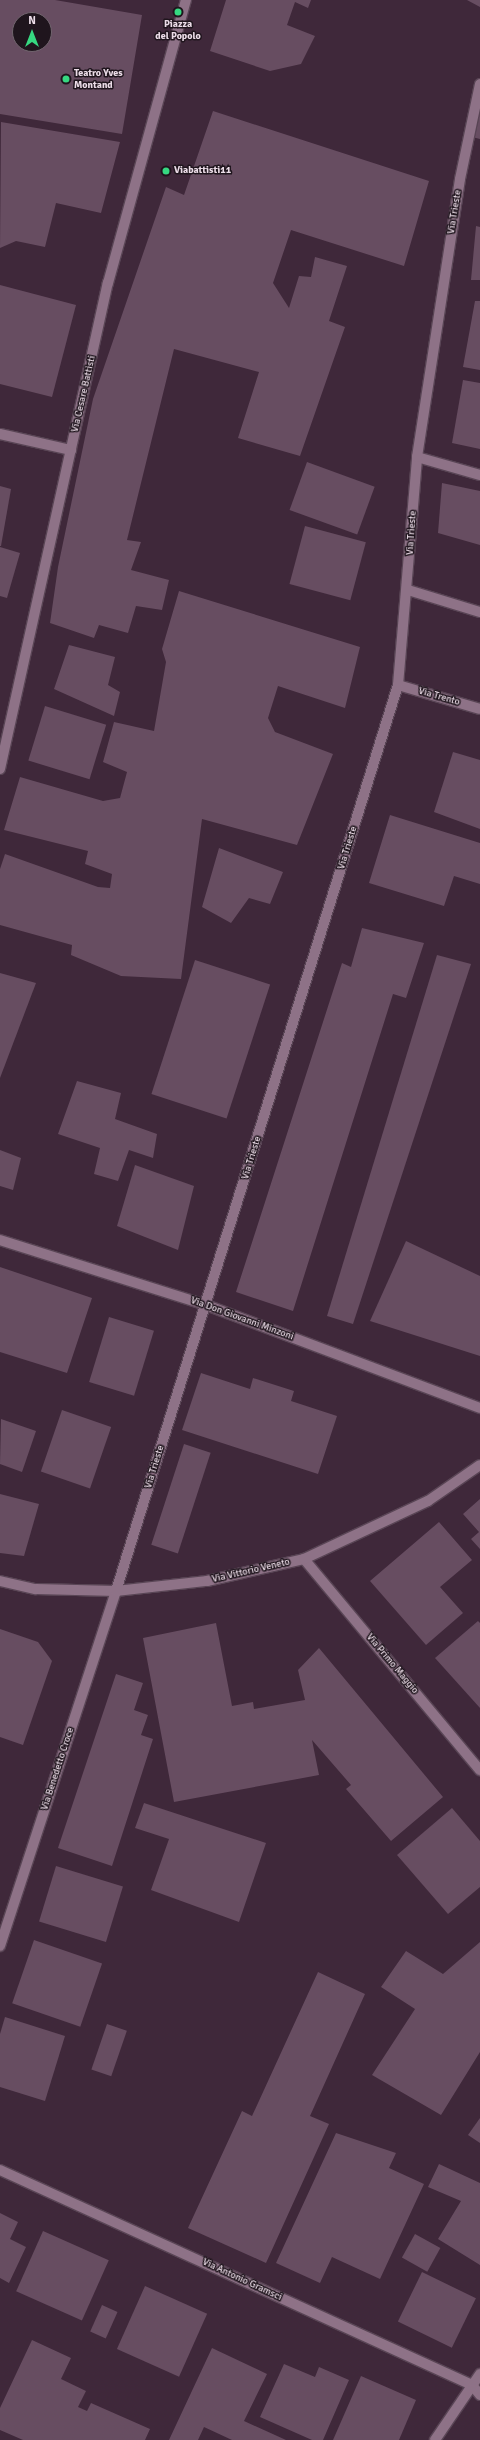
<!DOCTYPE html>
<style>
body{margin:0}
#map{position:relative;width:480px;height:2440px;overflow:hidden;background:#3f283a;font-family:Signika,sans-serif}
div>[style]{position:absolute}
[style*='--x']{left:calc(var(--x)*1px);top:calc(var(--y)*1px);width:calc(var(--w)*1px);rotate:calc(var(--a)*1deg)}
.building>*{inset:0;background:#674d61;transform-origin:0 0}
.roads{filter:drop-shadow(1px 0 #594555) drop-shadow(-1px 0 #594555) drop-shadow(0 1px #594555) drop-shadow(0 -1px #594555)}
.minor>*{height:10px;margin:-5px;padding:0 5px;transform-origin:5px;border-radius:5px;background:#8e7287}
.dots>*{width:11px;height:11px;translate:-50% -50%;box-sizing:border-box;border:2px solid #1f151d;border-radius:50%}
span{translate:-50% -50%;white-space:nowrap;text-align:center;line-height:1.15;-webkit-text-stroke:3px #1f151d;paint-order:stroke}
.poi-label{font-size:10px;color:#ecdde8;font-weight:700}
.left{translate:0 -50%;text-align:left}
.street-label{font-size:10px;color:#ecdde8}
.north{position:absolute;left:12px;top:12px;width:40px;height:40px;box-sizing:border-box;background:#1f151d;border:1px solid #71656e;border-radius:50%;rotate:0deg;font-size:11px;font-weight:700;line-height:16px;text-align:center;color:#ecdde8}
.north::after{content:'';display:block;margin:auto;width:14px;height:18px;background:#36d881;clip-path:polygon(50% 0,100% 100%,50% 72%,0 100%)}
</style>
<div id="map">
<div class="building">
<div style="clip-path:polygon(evenodd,0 0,55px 0,142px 15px,122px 134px,0 114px,0 0,20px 20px,44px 20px,44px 44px,20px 44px,20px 20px)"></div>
<div style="clip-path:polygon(226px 0,311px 0,308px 8px,295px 2px,287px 25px,315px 36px,301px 64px,270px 71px,210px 51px)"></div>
<div style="clip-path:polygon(467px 0,480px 0,480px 7px)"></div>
<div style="clip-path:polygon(213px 111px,429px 181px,404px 266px,291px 230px,273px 283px,289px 308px,299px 276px,311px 277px,315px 257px,347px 266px,329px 321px,345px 327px,300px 456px,238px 438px,259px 372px,174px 349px,127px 540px,141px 542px,131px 570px,169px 580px,162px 610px,136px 606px,128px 633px,99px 625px,94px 638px,50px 623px,58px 567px,93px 399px,166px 187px,184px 195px)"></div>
<div style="clip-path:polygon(480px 112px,480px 139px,472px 137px)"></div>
<div style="clip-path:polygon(1px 122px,120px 142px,101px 213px,56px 203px,45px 247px,16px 241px,0 248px)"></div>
<div style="clip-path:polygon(476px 226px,480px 227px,480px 280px,471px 280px)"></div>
<div style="clip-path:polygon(0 285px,76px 305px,52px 397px,0 384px)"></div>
<div style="clip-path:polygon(475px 301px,480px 301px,480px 370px,463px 367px)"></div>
<div style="clip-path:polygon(463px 380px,480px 383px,480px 449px,452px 443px)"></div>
<div style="left:307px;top:462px;width:72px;height:51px;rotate:20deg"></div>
<div style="clip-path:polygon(442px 483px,480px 491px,480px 545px,438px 533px)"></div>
<div style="clip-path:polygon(0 486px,11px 489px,1px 546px,0 546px)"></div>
<div style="left:305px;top:526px;width:63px;height:60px;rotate:15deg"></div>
<div style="clip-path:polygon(0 547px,20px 553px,7px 598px,0 596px)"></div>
<div style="clip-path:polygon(179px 591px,360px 647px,345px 708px,278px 686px,268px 718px,275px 732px,333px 754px,297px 845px,202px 819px,181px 979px,121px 976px,71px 955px,72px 945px,0 925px,0 869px,5px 854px,98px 887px,110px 888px,112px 874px,85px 864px,88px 851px,4px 830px,20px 777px,103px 801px,120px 798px,127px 772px,103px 762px,114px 722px,154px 731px,166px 662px,162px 649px)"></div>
<div style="clip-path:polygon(69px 645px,115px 657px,108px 685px,120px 692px,114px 716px,54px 689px)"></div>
<div style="left:45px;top:706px;width:64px;height:57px;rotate:17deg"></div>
<div style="clip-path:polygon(453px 752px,480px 760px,480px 829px,434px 812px)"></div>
<div style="clip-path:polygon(390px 815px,480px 843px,480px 884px,454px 876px,444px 906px,369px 883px)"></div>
<div style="clip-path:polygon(219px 848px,283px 872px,270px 904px,249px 898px,231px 923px,202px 907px)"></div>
<div style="clip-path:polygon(362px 928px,424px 943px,406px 998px,393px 994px,293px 1311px,236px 1292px,342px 963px,351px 967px)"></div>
<div style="clip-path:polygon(437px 955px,471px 964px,353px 1324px,327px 1316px)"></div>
<div style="left:195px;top:960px;width:79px;height:141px;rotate:18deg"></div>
<div style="clip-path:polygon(0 973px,36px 983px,0 1078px)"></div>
<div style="clip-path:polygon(77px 1081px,121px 1093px,115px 1119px,157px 1134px,153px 1158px,129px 1150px,118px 1181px,94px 1174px,100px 1148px,58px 1134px)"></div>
<div style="clip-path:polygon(0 1150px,21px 1158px,13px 1190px,0 1186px)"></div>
<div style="clip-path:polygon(135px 1165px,194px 1186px,178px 1250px,117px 1226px)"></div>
<div style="clip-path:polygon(406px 1241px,480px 1276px,480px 1356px,370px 1321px)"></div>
<div style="clip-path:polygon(0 1267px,92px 1298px,67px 1373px,0 1352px)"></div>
<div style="left:109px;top:1317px;width:47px;height:68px;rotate:17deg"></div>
<div style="clip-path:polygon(201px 1373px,250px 1389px,253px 1378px,294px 1391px,291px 1401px,337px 1416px,318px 1474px,182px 1430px)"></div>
<div style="left:62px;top:1410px;width:52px;height:65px;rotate:19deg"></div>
<div style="clip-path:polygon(1px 1419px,36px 1431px,22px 1472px,0 1464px)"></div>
<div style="left:184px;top:1444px;width:28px;height:106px;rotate:18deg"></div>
<div style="clip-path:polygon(0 1494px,39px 1504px,24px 1556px,0 1553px)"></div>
<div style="clip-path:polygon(480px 1499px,480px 1549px,471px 1539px,479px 1532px,463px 1514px)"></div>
<div style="clip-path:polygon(439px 1522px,472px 1560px,440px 1587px,463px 1613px,426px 1645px,370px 1581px)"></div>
<div style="clip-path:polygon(478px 1621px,480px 1623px,480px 1708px,435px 1658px)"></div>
<div style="clip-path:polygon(216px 1623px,232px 1706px,253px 1702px,254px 1709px,305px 1700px,298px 1670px,319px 1648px,443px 1797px,391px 1841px,346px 1789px,351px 1785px,312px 1740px,319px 1775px,174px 1802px,143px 1638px)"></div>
<div style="clip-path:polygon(0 1629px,38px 1642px,52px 1661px,23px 1745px,0 1737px)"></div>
<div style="clip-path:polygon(116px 1674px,143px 1683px,134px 1710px,148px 1715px,141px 1735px,153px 1739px,112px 1866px,58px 1848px)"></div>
<div style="clip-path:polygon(144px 1803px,266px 1843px,239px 1922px,151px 1890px,169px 1839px,135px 1828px)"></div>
<div style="clip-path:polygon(452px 1808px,480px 1841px,480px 1887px,448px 1914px,397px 1855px)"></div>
<div style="left:56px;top:1866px;width:70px;height:58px;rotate:17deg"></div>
<div style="left:34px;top:1940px;width:72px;height:67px;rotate:19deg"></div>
<div style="clip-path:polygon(480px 1942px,480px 2052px,441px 2115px,372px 2075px,415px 2009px,381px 1987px,406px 1951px,443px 1974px)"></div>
<div style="clip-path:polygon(318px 1972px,365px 1994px,310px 2116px,329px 2124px,266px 2263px,188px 2228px,242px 2111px,252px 2116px)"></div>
<div style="clip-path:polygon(5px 2017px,65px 2036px,45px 2101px,0 2087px,0 2034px)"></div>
<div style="left:107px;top:2024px;width:21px;height:48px;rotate:19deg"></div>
<div style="clip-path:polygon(480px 2118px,480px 2143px,468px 2135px)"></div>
<div style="clip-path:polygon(336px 2133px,396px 2153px,389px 2168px,424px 2184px,380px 2279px,332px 2257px,320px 2283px,276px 2263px)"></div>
<div style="clip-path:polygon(439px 2164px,480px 2183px,480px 2265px,438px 2239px,461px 2201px,428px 2187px)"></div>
<div style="clip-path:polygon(0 2213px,18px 2222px,10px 2239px,26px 2247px,9px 2283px,0 2278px)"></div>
<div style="left:43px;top:2231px;width:72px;height:66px;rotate:24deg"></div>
<div style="left:415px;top:2234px;width:29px;height:27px;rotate:29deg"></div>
<div style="left:422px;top:2272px;width:60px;height:55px;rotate:26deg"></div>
<div style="left:145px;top:2286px;width:68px;height:69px;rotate:24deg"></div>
<div style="left:102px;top:2305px;width:17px;height:29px;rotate:24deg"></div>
<div style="clip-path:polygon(32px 2340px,71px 2358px,61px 2379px,86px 2391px,78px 2407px,87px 2411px,91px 2403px,150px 2429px,145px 2440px,23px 2440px,0 2430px,0 2408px)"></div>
<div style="clip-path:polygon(212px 2348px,267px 2374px,244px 2421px,286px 2440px,232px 2440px,204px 2427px,198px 2440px,169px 2440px)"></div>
<div style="clip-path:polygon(284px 2364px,315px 2377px,319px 2367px,349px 2380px,323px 2440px,312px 2440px,260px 2417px)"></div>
<div style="clip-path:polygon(361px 2376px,416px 2400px,399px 2440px,333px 2440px)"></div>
</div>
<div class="roads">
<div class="minor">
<div style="--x:0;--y:434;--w:73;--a:12.7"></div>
<div style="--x:417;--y:457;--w:66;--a:15.9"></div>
<div style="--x:408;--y:590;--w:75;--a:17"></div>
<div style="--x:398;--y:685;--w:85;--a:16.3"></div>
<div style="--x:0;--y:769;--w:498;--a:-77.5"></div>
<div style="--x:108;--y:283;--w:294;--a:-74.6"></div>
<div style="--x:0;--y:1240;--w:216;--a:17.5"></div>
<div style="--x:206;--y:1305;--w:293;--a:20.6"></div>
<div style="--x:304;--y:1559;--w:275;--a:50.2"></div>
<div style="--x:0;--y:1581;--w:37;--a:13"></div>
<div style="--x:36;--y:1589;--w:80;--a:1.4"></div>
<div style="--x:116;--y:1591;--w:92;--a:-6.3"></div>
<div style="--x:207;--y:1581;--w:99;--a:-12.8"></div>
<div style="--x:304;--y:1559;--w:137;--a:-25.1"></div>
<div style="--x:428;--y:1501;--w:63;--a:-34.7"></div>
<div style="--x:0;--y:1946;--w:373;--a:-71.9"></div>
<div style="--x:116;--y:1591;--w:949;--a:-72.71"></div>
<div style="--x:398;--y:685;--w:229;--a:-85.2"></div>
<div style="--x:417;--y:457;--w:281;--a:-81.2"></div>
<div style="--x:460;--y:179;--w:97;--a:-78.1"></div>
<div style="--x:0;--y:2170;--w:519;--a:24.49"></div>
<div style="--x:472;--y:2385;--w:13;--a:51"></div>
<div style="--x:435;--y:2440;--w:80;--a:-55.7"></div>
</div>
</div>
<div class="dots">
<div style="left:178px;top:12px;background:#36d881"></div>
<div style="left:66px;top:79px;background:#36d881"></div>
<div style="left:166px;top:171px;background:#36d881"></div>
</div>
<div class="poi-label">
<span style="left:178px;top:30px">Piazza<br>del Popolo</span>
<span class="left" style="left:74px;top:79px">Teatro Yves<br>Montand</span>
<span class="left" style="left:174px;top:171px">Viabattisti11</span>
</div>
<div class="street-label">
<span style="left:455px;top:212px;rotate:-81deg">Via Trieste</span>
<span style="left:84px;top:394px;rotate:-77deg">Via Cesare Battisti</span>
<span style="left:412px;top:533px;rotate:-86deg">Via Trieste</span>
<span style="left:439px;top:697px;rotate:16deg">Via Trento</span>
<span style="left:348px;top:848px;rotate:-73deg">Via Trieste</span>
<span style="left:252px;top:1158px;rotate:-73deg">Via Trieste</span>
<span style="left:242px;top:1319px;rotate:20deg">Via Don Giovanni Minzoni</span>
<span style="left:155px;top:1467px;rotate:-73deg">Via Trieste</span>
<span style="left:251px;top:1571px;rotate:-13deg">Via Vittorio Veneto</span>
<span style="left:392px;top:1664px;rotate:50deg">Via Primo Maggio</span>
<span style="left:58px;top:1769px;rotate:-72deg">Via Benedetto Croce</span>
<span style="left:242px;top:2280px;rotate:25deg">Via Antonio Gramsci</span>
</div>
<div class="north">N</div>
</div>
